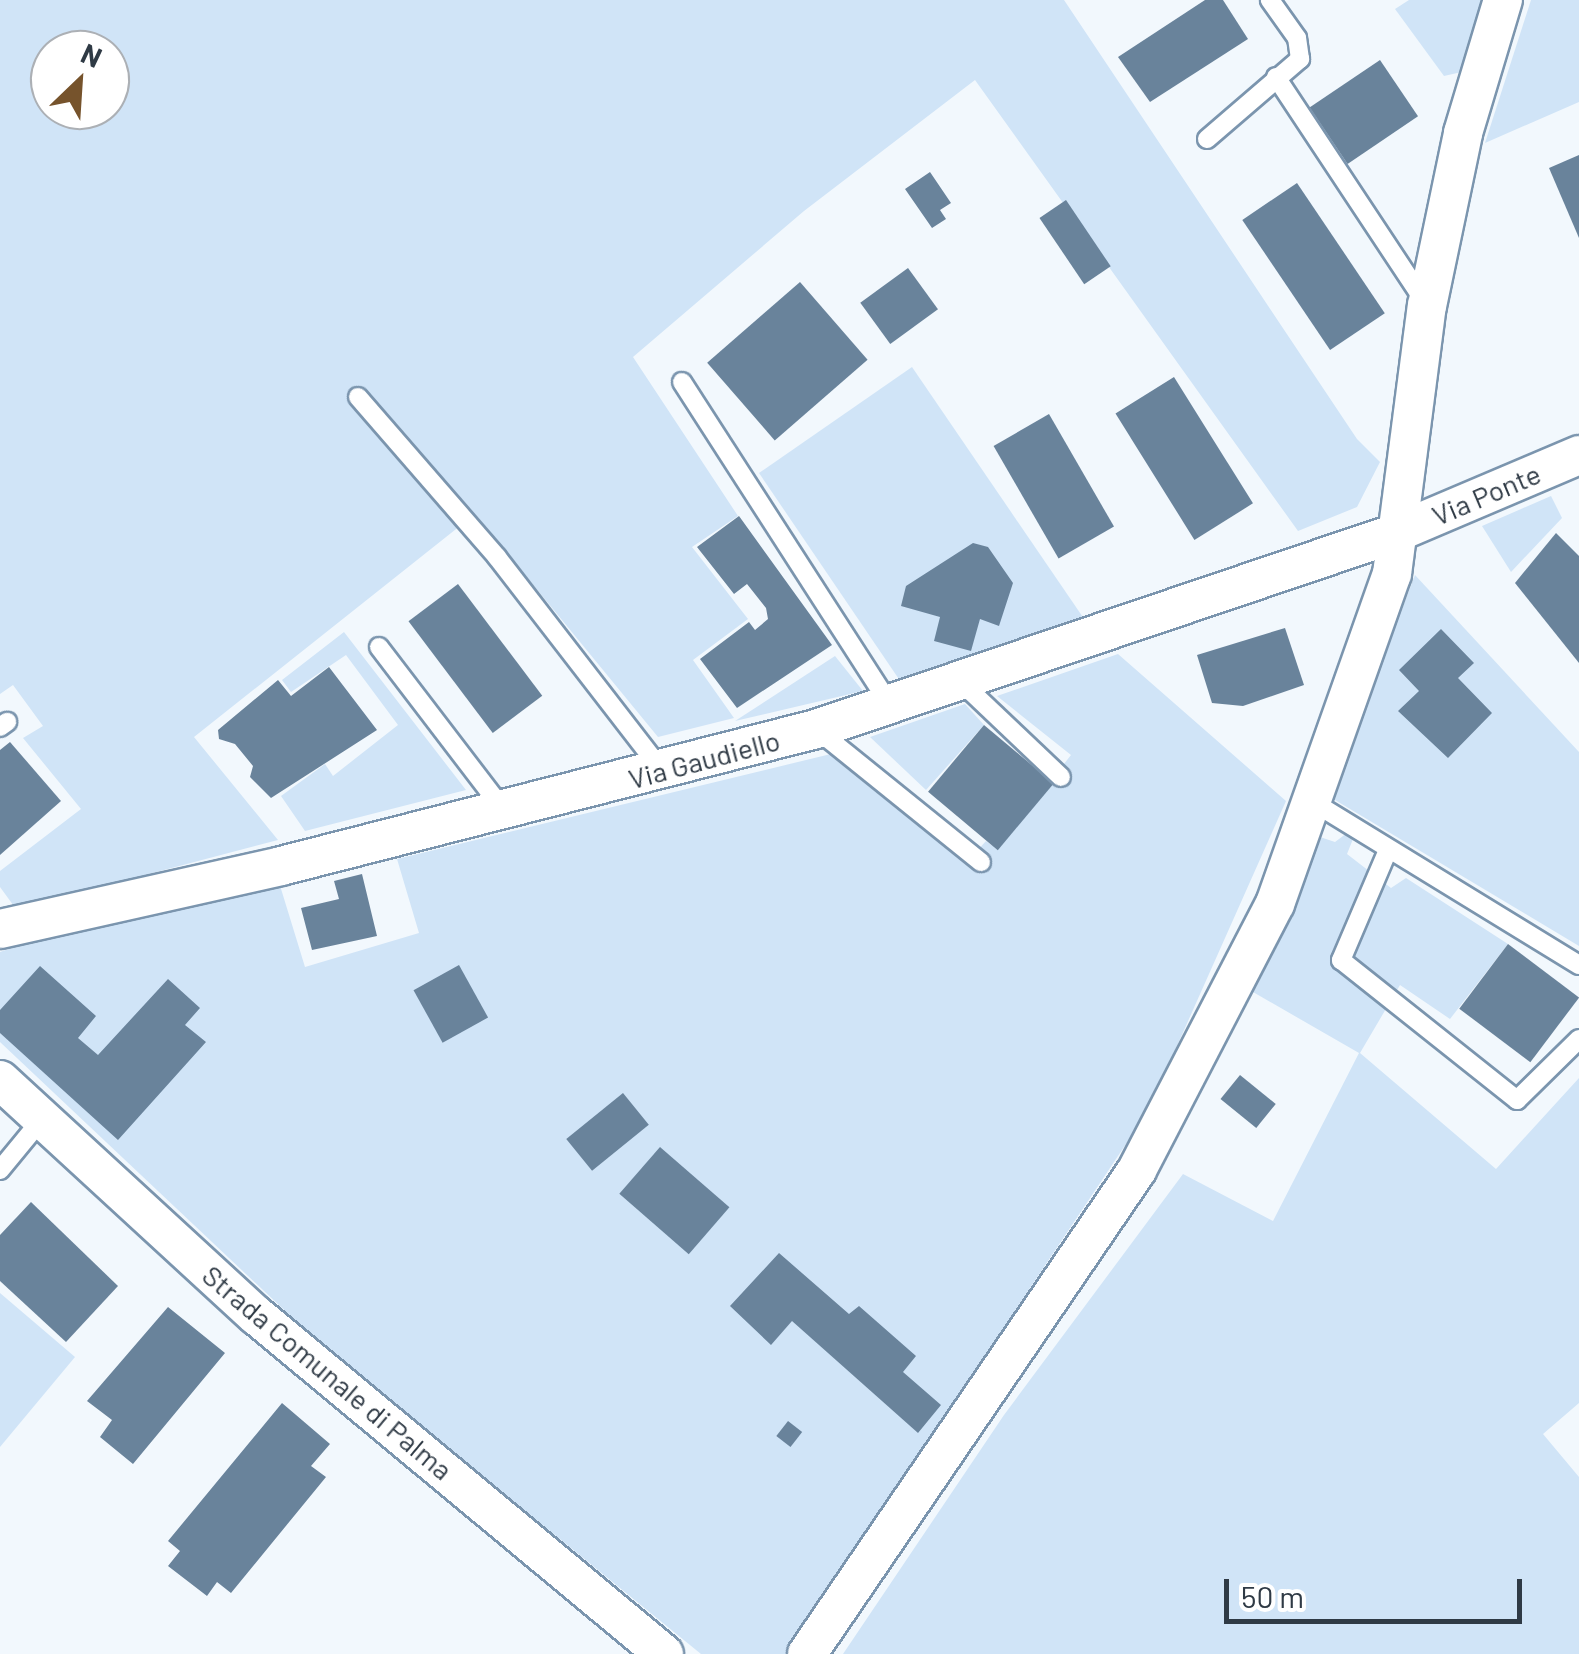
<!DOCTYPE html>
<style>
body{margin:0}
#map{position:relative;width:1579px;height:1654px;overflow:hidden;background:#f2f8fd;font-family:Barlow,sans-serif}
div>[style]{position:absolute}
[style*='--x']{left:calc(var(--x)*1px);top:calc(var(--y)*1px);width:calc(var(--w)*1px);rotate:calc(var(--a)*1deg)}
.green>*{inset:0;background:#d0e4f7}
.building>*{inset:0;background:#69839b;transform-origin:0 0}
.roads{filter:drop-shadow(2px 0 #7b95ae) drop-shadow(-2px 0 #7b95ae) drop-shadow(0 2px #7b95ae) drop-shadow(0 -2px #7b95ae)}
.lane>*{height:18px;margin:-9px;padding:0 9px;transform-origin:9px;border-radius:9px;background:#fff}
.street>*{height:38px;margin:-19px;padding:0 19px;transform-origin:19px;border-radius:19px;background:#fff}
span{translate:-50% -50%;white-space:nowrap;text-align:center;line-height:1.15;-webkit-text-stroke:10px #fff;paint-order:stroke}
.street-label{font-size:28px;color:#2f3a45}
.north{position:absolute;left:30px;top:30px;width:100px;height:100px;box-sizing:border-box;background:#fff;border:2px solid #acb0b5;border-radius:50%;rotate:25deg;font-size:28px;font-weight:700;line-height:40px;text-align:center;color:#2f3a45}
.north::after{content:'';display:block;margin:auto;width:35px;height:45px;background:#76532c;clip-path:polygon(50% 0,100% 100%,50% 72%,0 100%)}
.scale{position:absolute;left:1224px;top:1579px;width:298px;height:45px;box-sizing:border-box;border:5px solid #2f3a45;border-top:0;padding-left:12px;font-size:30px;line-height:35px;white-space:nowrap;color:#2f3a45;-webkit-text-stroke:8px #fff;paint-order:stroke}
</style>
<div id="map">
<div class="green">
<div style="clip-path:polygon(evenodd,0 0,1064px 0,1357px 439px,1380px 462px,1357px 507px,1298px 531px,975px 80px,804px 211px,633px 357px,738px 516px,692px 547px,748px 619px,693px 660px,734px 718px,658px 737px,475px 514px,194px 737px,278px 840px,16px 909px,0 887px,0 871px,81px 809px,23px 738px,43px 726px,13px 685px,0 694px,0 0,50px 50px,110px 50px,110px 110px,50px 110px,50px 50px)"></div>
<div style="clip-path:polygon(1409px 0,1488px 0,1466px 71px,1444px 76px,1395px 9px)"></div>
<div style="clip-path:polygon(1531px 0,1579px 0,1579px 102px,1485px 143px)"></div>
<div style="clip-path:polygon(912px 367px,1091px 629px,907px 691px,759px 473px)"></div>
<div style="clip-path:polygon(1551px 496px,1562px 518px,1511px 572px,1482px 526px)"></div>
<div style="clip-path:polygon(1415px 575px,1579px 752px,1579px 946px,1330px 797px)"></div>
<div style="clip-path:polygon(344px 632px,466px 790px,305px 831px,281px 796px,325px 764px,333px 776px,398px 725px,346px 655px,291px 692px,282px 680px)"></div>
<div style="clip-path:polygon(1118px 654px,1286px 801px,1148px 1111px,786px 1654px,701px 1654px,318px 1342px,0 1042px,0 952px,143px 903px,278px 879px,305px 967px,419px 933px,397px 859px,835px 753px,966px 863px,986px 841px,997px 849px,1071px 755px,997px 696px)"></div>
<div style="clip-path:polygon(835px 656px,863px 691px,735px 721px)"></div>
<div style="clip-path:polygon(965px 704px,984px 725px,926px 790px,870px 737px)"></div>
<div style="clip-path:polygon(1347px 833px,1353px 839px,1347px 854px,1391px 888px,1406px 878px,1508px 944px,1450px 1019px,1400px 985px,1360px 1053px,1496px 1169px,1579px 1078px,1579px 1403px,1543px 1434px,1579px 1477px,1579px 1654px,843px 1654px,1004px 1415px,1183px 1174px,1273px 1221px,1359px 1053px,1253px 992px,1317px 836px,1335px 842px)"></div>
<div style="clip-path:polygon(0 1293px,75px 1357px,0 1447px)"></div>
</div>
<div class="building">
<div style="clip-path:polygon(1205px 0,1223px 0,1248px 39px,1150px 102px,1118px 57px)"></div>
<div style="left:1380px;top:60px;width:68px;height:85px;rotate:56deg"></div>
<div style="clip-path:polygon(1579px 155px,1579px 238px,1549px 168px)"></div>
<div style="clip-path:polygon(930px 172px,951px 203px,940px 210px,946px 219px,932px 228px,905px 189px)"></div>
<div style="left:1297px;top:183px;width:157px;height:66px;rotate:56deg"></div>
<div style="left:1066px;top:200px;width:80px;height:32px;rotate:56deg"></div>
<div style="left:908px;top:268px;width:51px;height:59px;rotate:54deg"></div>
<div style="left:800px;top:282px;width:103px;height:123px;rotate:49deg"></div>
<div style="left:1174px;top:377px;width:149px;height:69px;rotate:58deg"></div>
<div style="left:1049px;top:414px;width:130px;height:64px;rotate:60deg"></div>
<div style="clip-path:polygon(739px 516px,832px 645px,737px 708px,700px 659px,749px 622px,755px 630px,768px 619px,766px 608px,747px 584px,734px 594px,697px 547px)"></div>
<div style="clip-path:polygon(1556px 533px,1579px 556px,1579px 663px,1515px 583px)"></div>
<div style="clip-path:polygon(973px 543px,988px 547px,1013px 583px,999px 626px,980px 619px,971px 651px,934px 641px,940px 617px,901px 606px,906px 586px)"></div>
<div style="left:458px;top:584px;width:140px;height:62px;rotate:53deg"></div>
<div style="clip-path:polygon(1285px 628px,1304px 685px,1243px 706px,1212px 703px,1197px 655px)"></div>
<div style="clip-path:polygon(1441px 629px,1474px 663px,1458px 678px,1492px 713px,1448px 758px,1398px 711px,1419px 691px,1399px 670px)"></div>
<div style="clip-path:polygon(329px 667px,377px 730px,271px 798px,250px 777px,253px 766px,235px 744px,219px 739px,218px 730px,278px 680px,291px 696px)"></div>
<div style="left:984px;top:725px;width:91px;height:87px;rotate:40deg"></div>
<div style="clip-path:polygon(10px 742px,61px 801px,0 855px,0 750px)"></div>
<div style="clip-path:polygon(362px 874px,377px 936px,312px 950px,301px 908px,339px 899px,334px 881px)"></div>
<div style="left:1508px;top:944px;width:89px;height:81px;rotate:37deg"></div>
<div style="left:459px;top:965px;width:60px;height:52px;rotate:61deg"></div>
<div style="clip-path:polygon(40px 966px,96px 1016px,78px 1038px,98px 1055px,168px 979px,200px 1008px,185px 1025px,206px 1042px,118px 1140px,0 1033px,0 1010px)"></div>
<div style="left:1240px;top:1075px;width:46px;height:31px;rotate:39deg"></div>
<div style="left:623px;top:1093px;width:41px;height:73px;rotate:51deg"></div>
<div style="left:660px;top:1147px;width:92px;height:62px;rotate:41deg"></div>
<div style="clip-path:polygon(31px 1202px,118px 1286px,66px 1342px,0 1281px,0 1235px)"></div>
<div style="clip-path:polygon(779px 1253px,849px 1314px,859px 1306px,916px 1356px,903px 1372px,941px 1405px,918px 1433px,792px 1321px,771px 1345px,730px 1306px)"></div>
<div style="clip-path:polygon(168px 1307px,225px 1353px,133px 1464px,100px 1437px,112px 1420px,87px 1401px)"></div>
<div style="clip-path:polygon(282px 1403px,330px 1444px,311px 1466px,326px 1477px,231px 1593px,217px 1582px,207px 1596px,168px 1566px,180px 1551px,168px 1541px)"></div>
<div style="left:788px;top:1421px;width:18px;height:19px;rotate:38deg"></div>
</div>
<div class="roads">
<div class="lane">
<div style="--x:1276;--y:77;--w:268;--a:56.5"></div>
<div style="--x:1207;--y:139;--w:123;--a:-40.7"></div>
<div style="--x:1300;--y:59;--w:21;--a:-98"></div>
<div style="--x:1297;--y:38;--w:47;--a:-125.4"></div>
<div style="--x:682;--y:382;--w:384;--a:57.2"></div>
<div style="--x:358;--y:397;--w:212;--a:49"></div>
<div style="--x:497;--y:557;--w:268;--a:52.3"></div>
<div style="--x:379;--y:647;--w:204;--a:52.6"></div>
<div style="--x:963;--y:684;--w:135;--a:43.5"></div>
<div style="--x:0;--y:727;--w:9;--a:-36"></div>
<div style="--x:816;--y:729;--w:212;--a:38.9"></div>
<div style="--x:1313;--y:802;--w:312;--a:31.5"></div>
<div style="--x:1388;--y:850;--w:120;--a:113.1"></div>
<div style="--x:1341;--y:960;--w:225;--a:38.5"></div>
<div style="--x:1517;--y:1100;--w:87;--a:-44.5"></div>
<div style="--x:0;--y:1170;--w:66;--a:-50.5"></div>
</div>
<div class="street">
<div style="--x:0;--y:929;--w:288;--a:-12.6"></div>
<div style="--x:281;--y:866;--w:552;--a:-14.36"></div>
<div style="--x:816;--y:729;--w:609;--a:-18.67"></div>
<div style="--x:1393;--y:534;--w:202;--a:-23"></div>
<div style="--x:0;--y:1080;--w:349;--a:42.6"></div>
<div style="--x:257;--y:1316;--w:529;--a:39.71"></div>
<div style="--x:807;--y:1654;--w:586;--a:-55.71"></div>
<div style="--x:1137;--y:1170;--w:300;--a:-62.6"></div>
<div style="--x:1275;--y:904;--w:350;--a:-70.5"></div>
<div style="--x:1392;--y:574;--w:270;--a:-82.6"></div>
<div style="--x:1427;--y:306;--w:177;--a:-78.2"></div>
<div style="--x:1463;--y:133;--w:139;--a:-73.3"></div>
</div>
</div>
<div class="street-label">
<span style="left:1486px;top:494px;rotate:-23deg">Via Ponte</span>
<span style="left:704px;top:759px;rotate:-15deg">Via Gaudiello</span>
<span style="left:328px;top:1372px;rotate:40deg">Strada Comunale di Palma</span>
</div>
<div class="north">N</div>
<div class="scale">50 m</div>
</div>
